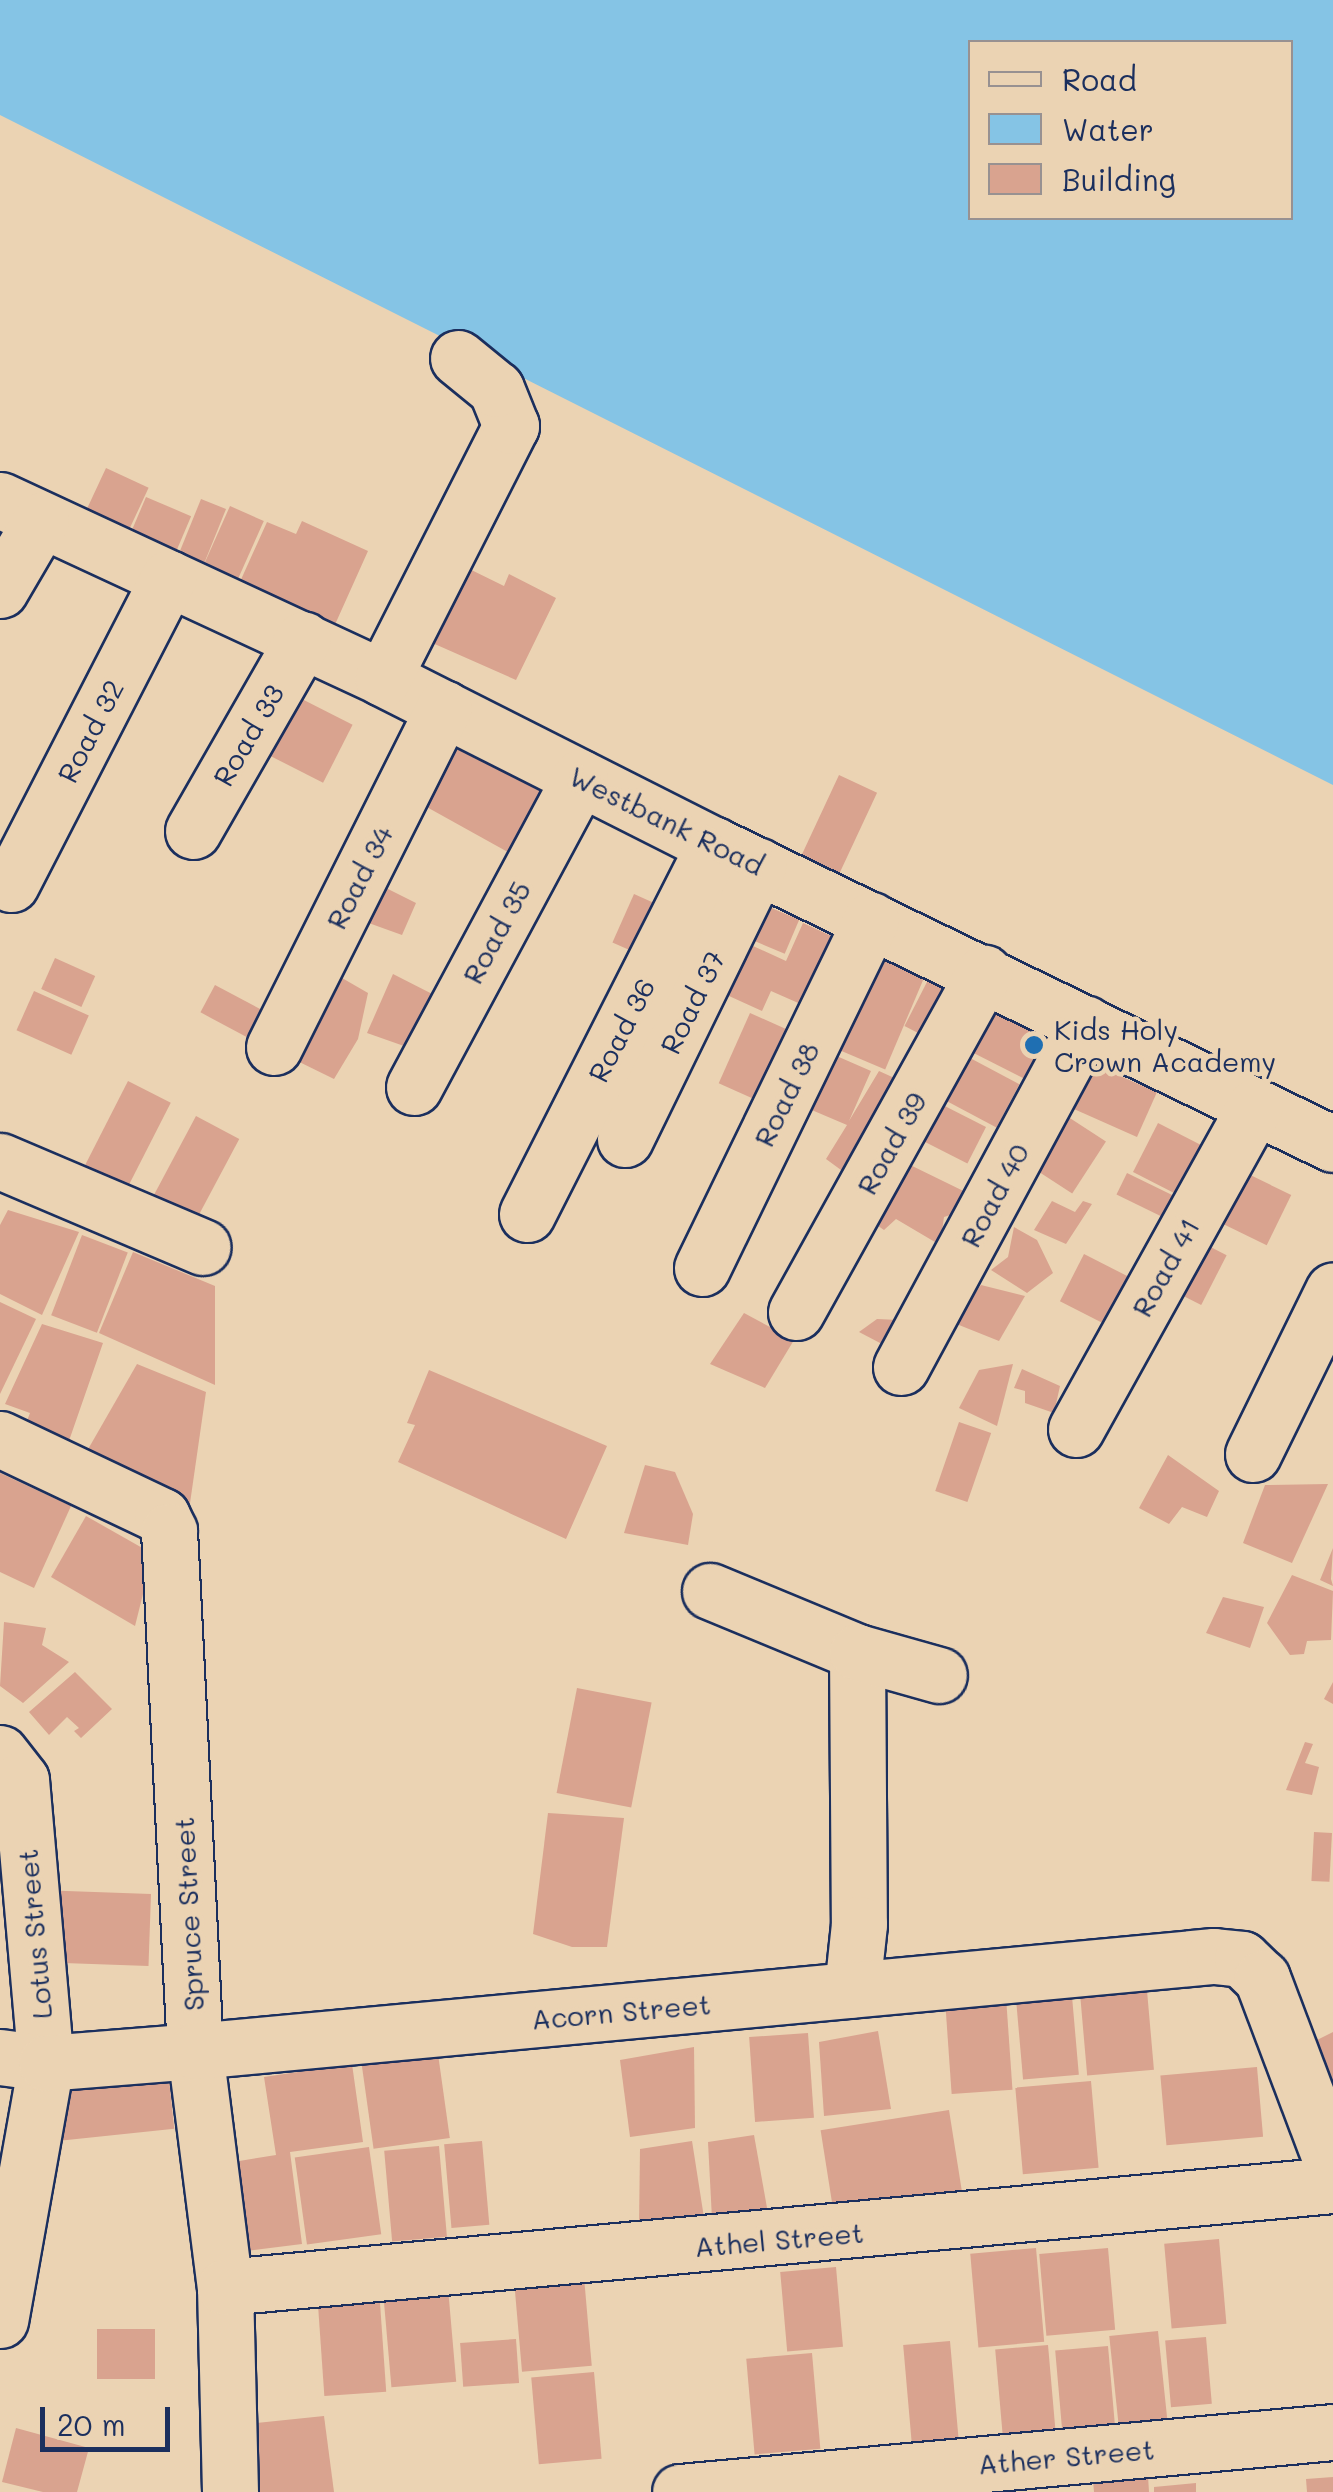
<!DOCTYPE html>
<style>
body{margin:0}
#map{position:relative;width:1333px;height:2492px;overflow:hidden;background:#ebd3b3;font-family:Mali,sans-serif}
div>[style]{position:absolute}
[style*='--x']{left:calc(var(--x)*1px);top:calc(var(--y)*1px);width:calc(var(--w)*1px);rotate:calc(var(--a)*1deg)}
.water>*{inset:0;background:#85c4e5}
.building>*{inset:0;background:#d9a38f;transform-origin:0 0}
.roads{filter:drop-shadow(2px 0 #1b2f5e) drop-shadow(-2px 0 #1b2f5e) drop-shadow(0 2px #1b2f5e) drop-shadow(0 -2px #1b2f5e)}
.minor>*{height:55px;margin:-27.5px;padding:0 27.5px;transform-origin:27.5px;border-radius:27.5px;background:#ebd3b3}
.dots>*{width:28px;height:28px;translate:-50% -50%;box-sizing:border-box;border:5px solid #ebd3b3;border-radius:50%}
span{translate:-50% -50%;white-space:nowrap;text-align:center;line-height:1.15;-webkit-text-stroke:9px #ebd3b3;paint-order:stroke}
.street-label{font-size:28px;color:#1b2f5e}
.poi-label{font-size:28px;color:#1b2f5e}
.left{translate:0 -50%;text-align:left}
.legend{position:absolute;left:968px;top:40px;width:325px;height:180px;box-sizing:border-box;background:#ebd3b3;border:2px solid #989191;margin:0;padding:12px 18px;list-style:none;font-size:30px;color:#1b2f5e}
.legend li{display:flex;align-items:center;gap:20px;height:50px}
.legend b{width:50px;border:2px solid #989191}
.scale{position:absolute;left:40px;top:2407px;width:130px;height:45px;box-sizing:border-box;border:5px solid #1b2f5e;border-top:0;padding-left:12px;font-size:30px;line-height:35px;white-space:nowrap;color:#1b2f5e;-webkit-text-stroke:8px #ebd3b3;paint-order:stroke}
</style>
<div id="map">
<div class="water">
<div style="clip-path:polygon(evenodd,0 0,1333px 0,1333px 785px,0 115px,0 0,971px 42px,1290px 42px,1290px 218px,971px 218px,971px 42px)"></div>
</div>
<div class="building">
<div style="left:106px;top:468px;width:47px;height:51px;rotate:25deg"></div>
<div style="left:146px;top:497px;width:49px;height:41px;rotate:23deg"></div>
<div style="left:201px;top:499px;width:27px;height:64px;rotate:22deg"></div>
<div style="left:230px;top:506px;width:37px;height:69px;rotate:24deg"></div>
<div style="clip-path:polygon(302px 521px,368px 551px,333px 629px,239px 584px,267px 522px,296px 534px)"></div>
<div style="clip-path:polygon(449px 559px,504px 586px,509px 574px,556px 598px,516px 680px,412px 634px)"></div>
<div style="left:292px;top:694px;width:68px;height:65px;rotate:27deg"></div>
<div style="left:439px;top:735px;width:123px;height:69px;rotate:29deg"></div>
<div style="left:839px;top:775px;width:42px;height:90px;rotate:25deg"></div>
<div style="clip-path:polygon(370px 880px,416px 903px,402px 935px,352px 917px)"></div>
<div style="left:634px;top:894px;width:36px;height:53px;rotate:24deg"></div>
<div style="left:755px;top:901px;width:48px;height:37px;rotate:23deg"></div>
<div style="clip-path:polygon(803px 923px,851px 945px,821px 1013px,771px 991px,762px 1011px,707px 986px,731px 936px,786px 961px)"></div>
<div style="left:879px;top:956px;width:50px;height:102px;rotate:23deg"></div>
<div style="left:55px;top:958px;width:44px;height:34px;rotate:24deg"></div>
<div style="clip-path:polygon(323px 967px,368px 993px,358px 1039px,334px 1079px,281px 1053px)"></div>
<div style="clip-path:polygon(393px 974px,446px 1001px,421px 1052px,367px 1033px)"></div>
<div style="left:929px;top:978px;width:42px;height:54px;rotate:27deg"></div>
<div style="left:215px;top:985px;width:69px;height:31px;rotate:28deg"></div>
<div style="left:34px;top:991px;width:60px;height:43px;rotate:24deg"></div>
<div style="left:991px;top:1009px;width:62px;height:47px;rotate:27deg"></div>
<div style="left:750px;top:1013px;width:57px;height:77px;rotate:24deg"></div>
<div style="left:955px;top:1050px;width:73px;height:49px;rotate:28deg"></div>
<div style="clip-path:polygon(832px 1054px,871px 1071px,849px 1121px,879px 1071px,912px 1086px,856px 1181px,826px 1159px,847px 1125px,807px 1108px)"></div>
<div style="left:1082px;top:1059px;width:82px;height:49px;rotate:24deg"></div>
<div style="left:128px;top:1081px;width:48px;height:96px;rotate:27deg"></div>
<div style="left:929px;top:1098px;width:64px;height:41px;rotate:27deg"></div>
<div style="left:1059px;top:1111px;width:56px;height:62px;rotate:33deg"></div>
<div style="left:196px;top:1116px;width:49px;height:93px;rotate:28deg"></div>
<div style="left:1158px;top:1123px;width:51px;height:55px;rotate:27deg"></div>
<div style="clip-path:polygon(902px 1161px,988px 1203px,944px 1217px,940px 1245px,896px 1219px,884px 1230px,871px 1221px)"></div>
<div style="left:1240px;top:1170px;width:57px;height:56px;rotate:26deg"></div>
<div style="left:1127px;top:1173px;width:69px;height:24px;rotate:26deg"></div>
<div style="clip-path:polygon(1052px 1201px,1075px 1212px,1083px 1201px,1092px 1204px,1066px 1244px,1034px 1230px)"></div>
<div style="clip-path:polygon(8px 1210px,79px 1232px,42px 1315px,0 1294px,0 1225px)"></div>
<div style="clip-path:polygon(1014px 1227px,1037px 1240px,1053px 1273px,1027px 1293px,991px 1270px,1008px 1257px)"></div>
<div style="left:82px;top:1235px;width:49px;height:86px;rotate:21deg"></div>
<div style="left:1191px;top:1237px;width:40px;height:56px;rotate:27deg"></div>
<div style="clip-path:polygon(133px 1252px,215px 1286px,215px 1385px,99px 1333px)"></div>
<div style="left:1084px;top:1254px;width:71px;height:53px;rotate:27deg"></div>
<div style="clip-path:polygon(981px 1285px,1025px 1296px,999px 1341px,954px 1323px)"></div>
<div style="clip-path:polygon(0 1302px,36px 1319px,0 1394px)"></div>
<div style="clip-path:polygon(744px 1313px,794px 1340px,765px 1388px,710px 1364px)"></div>
<div style="clip-path:polygon(877px 1319px,899px 1320px,903px 1355px,859px 1332px)"></div>
<div style="clip-path:polygon(42px 1324px,103px 1343px,63px 1458px,19px 1442px,30px 1413px,5px 1404px)"></div>
<div style="clip-path:polygon(137px 1364px,206px 1392px,189px 1510px,83px 1458px)"></div>
<div style="clip-path:polygon(1013px 1364px,997px 1426px,959px 1408px,979px 1370px)"></div>
<div style="clip-path:polygon(1022px 1369px,1060px 1386px,1054px 1413px,1025px 1403px,1025px 1391px,1014px 1388px)"></div>
<div style="clip-path:polygon(429px 1370px,607px 1446px,566px 1539px,398px 1462px,415px 1425px,407px 1423px)"></div>
<div style="left:959px;top:1422px;width:34px;height:73px;rotate:19deg"></div>
<div style="clip-path:polygon(1168px 1455px,1219px 1491px,1207px 1517px,1182px 1507px,1169px 1524px,1139px 1508px)"></div>
<div style="clip-path:polygon(645px 1465px,675px 1472px,693px 1514px,688px 1545px,624px 1533px)"></div>
<div style="clip-path:polygon(0 1473px,71px 1506px,34px 1588px,0 1572px)"></div>
<div style="clip-path:polygon(1328px 1484px,1292px 1563px,1243px 1543px,1265px 1485px)"></div>
<div style="clip-path:polygon(86px 1516px,153px 1554px,135px 1626px,51px 1577px)"></div>
<div style="clip-path:polygon(1333px 1548px,1331px 1579px,1333px 1586px,1320px 1580px)"></div>
<div style="clip-path:polygon(1292px 1575px,1333px 1591px,1331px 1640px,1307px 1641px,1304px 1654px,1290px 1655px,1267px 1623px)"></div>
<div style="clip-path:polygon(1223px 1597px,1264px 1607px,1250px 1648px,1206px 1633px)"></div>
<div style="clip-path:polygon(4px 1622px,46px 1628px,42px 1645px,69px 1662px,23px 1703px,0 1686px)"></div>
<div style="clip-path:polygon(75px 1672px,112px 1709px,81px 1738px,74px 1731px,79px 1728px,67px 1717px,49px 1735px,29px 1712px)"></div>
<div style="clip-path:polygon(1333px 1682px,1333px 1704px,1324px 1699px)"></div>
<div style="left:577px;top:1688px;width:76px;height:107px;rotate:11deg"></div>
<div style="clip-path:polygon(1305px 1742px,1313px 1744px,1305px 1763px,1319px 1767px,1312px 1795px,1286px 1790px)"></div>
<div style="clip-path:polygon(548px 1813px,624px 1818px,607px 1947px,572px 1947px,533px 1934px)"></div>
<div style="left:1314px;top:1832px;width:18px;height:49px;rotate:3deg"></div>
<div style="left:151px;top:1894px;width:72px;height:92px;rotate:92deg"></div>
<div style="left:1146px;top:1979px;width:91px;height:67px;rotate:85deg"></div>
<div style="left:1071px;top:1985px;width:90px;height:56px;rotate:85deg"></div>
<div style="left:1006px;top:1997px;width:93px;height:61px;rotate:86deg"></div>
<div style="clip-path:polygon(878px 2031px,891px 2109px,824px 2116px,819px 2042px)"></div>
<div style="clip-path:polygon(1333px 2032px,1333px 2097px,1303px 2047px)"></div>
<div style="left:808px;top:2033px;width:85px;height:59px;rotate:86deg"></div>
<div style="left:437px;top:2047px;width:92px;height:77px;rotate:82deg"></div>
<div style="clip-path:polygon(694px 2047px,695px 2128px,630px 2137px,620px 2060px)"></div>
<div style="clip-path:polygon(352px 2064px,363px 2142px,290px 2152px,302px 2244px,246px 2251px,233px 2162px,276px 2155px,264px 2077px)"></div>
<div style="left:1257px;top:2067px;width:70px;height:97px;rotate:85deg"></div>
<div style="left:169px;top:2079px;width:50px;height:115px;rotate:84deg"></div>
<div style="left:1091px;top:2081px;width:87px;height:76px;rotate:85deg"></div>
<div style="left:949px;top:2110px;width:93px;height:130px;rotate:81deg"></div>
<div style="clip-path:polygon(754px 2135px,769px 2219px,712px 2219px,708px 2142px)"></div>
<div style="left:482px;top:2141px;width:84px;height:38px;rotate:85deg"></div>
<div style="clip-path:polygon(692px 2141px,705px 2224px,639px 2226px,640px 2149px)"></div>
<div style="left:439px;top:2146px;width:91px;height:55px;rotate:85deg"></div>
<div style="left:369px;top:2147px;width:88px;height:75px;rotate:82deg"></div>
<div style="left:1219px;top:2239px;width:85px;height:55px;rotate:85deg"></div>
<div style="left:1036px;top:2248px;width:94px;height:66px;rotate:85deg"></div>
<div style="left:1108px;top:2248px;width:82px;height:69px;rotate:85deg"></div>
<div style="left:836px;top:2267px;width:80px;height:56px;rotate:85deg"></div>
<div style="left:584px;top:2277px;width:89px;height:70px;rotate:85deg"></div>
<div style="left:448px;top:2288px;width:94px;height:65px;rotate:85deg"></div>
<div style="left:380px;top:2303px;width:89px;height:62px;rotate:86deg"></div>
<div style="left:155px;top:2329px;width:50px;height:58px;rotate:90deg"></div>
<div style="left:1158px;top:2331px;width:100px;height:49px;rotate:84deg"></div>
<div style="left:1206px;top:2337px;width:67px;height:41px;rotate:85deg"></div>
<div style="left:516px;top:2339px;width:44px;height:56px;rotate:86deg"></div>
<div style="left:950px;top:2341px;width:108px;height:47px;rotate:85deg"></div>
<div style="left:1048px;top:2345px;width:95px;height:53px;rotate:85deg"></div>
<div style="left:1108px;top:2346px;width:86px;height:53px;rotate:85deg"></div>
<div style="left:812px;top:2353px;width:96px;height:66px;rotate:85deg"></div>
<div style="left:594px;top:2372px;width:87px;height:63px;rotate:85deg"></div>
<div style="clip-path:polygon(324px 2416px,334px 2492px,250px 2492px,247px 2424px)"></div>
<div style="clip-path:polygon(16px 2428px,89px 2448px,77px 2492px,43px 2492px,2px 2482px)"></div>
<div style="clip-path:polygon(1148px 2476px,1149px 2492px,1094px 2492px,1093px 2481px)"></div>
<div style="clip-path:polygon(1333px 2477px,1333px 2492px,1307px 2492px,1306px 2479px)"></div>
<div style="clip-path:polygon(1196px 2483px,1196px 2492px,1154px 2492px,1154px 2487px)"></div>
</div>
<div class="roads">
<div class="minor">
<div style="--x:0;--y:500;--w:422;--a:24.9"></div>
<div style="--x:383;--y:678;--w:371;--a:26.8"></div>
<div style="--x:714;--y:845;--w:687;--a:25.78"></div>
<div style="--x:0;--y:590;--w:81;--a:-59.6"></div>
<div style="--x:383;--y:678;--w:283;--a:-63.1"></div>
<div style="--x:511;--y:426;--w:40;--a:-112"></div>
<div style="--x:496;--y:389;--w:49;--a:-140.8"></div>
<div style="--x:193;--y:831;--w:221;--a:-60.2"></div>
<div style="--x:11;--y:884;--w:344;--a:-62.8"></div>
<div style="--x:274;--y:1047;--w:379;--a:-63.4"></div>
<div style="--x:414;--y:1087;--w:351;--a:-61.8"></div>
<div style="--x:625;--y:1139;--w:304;--a:-64"></div>
<div style="--x:0;--y:1161;--w:220;--a:23"></div>
<div style="--x:527;--y:1214;--w:414;--a:-63.1"></div>
<div style="--x:702;--y:1268;--w:387;--a:-64.1"></div>
<div style="--x:796;--y:1312;--w:388;--a:-61"></div>
<div style="--x:901;--y:1367;--w:390;--a:-61.7"></div>
<div style="--x:1076;--y:1429;--w:369;--a:-61"></div>
<div style="--x:0;--y:1439;--w:179;--a:25.4"></div>
<div style="--x:162;--y:1516;--w:17;--a:65"></div>
<div style="--x:169;--y:1531;--w:521;--a:87.14"></div>
<div style="--x:195;--y:2051;--w:238;--a:82.8"></div>
<div style="--x:225;--y:2287;--w:205;--a:88.6"></div>
<div style="--x:1253;--y:1454;--w:182;--a:-63.9"></div>
<div style="--x:710;--y:1591;--w:159;--a:22.5"></div>
<div style="--x:857;--y:1652;--w:272;--a:89.6"></div>
<div style="--x:859;--y:1924;--w:66;--a:96.1"></div>
<div style="--x:857;--y:1652;--w:85;--a:15.7"></div>
<div style="--x:0;--y:1753;--w:34;--a:52"></div>
<div style="--x:21;--y:1780;--w:284;--a:85"></div>
<div style="--x:46;--y:2063;--w:261;--a:100.1"></div>
<div style="--x:0;--y:2057;--w:46;--a:7.4"></div>
<div style="--x:46;--y:2063;--w:149;--a:-4.6"></div>
<div style="--x:195;--y:2051;--w:1023;--a:-5.33"></div>
<div style="--x:1214;--y:1956;--w:28;--a:6"></div>
<div style="--x:1242;--y:1959;--w:28;--a:44"></div>
<div style="--x:1262;--y:1978;--w:201;--a:69.3"></div>
<div style="--x:225;--y:2287;--w:1113;--a:-5.26"></div>
<div style="--x:680;--y:2492;--w:656;--a:-5.25"></div>
</div>
</div>
<div class="dots">
<div style="left:1034px;top:1045px;background:#1f6fb2"></div>
</div>
<div class="street-label">
<span style="left:90px;top:731px;rotate:-63deg">Road 32</span>
<span style="left:248px;top:735px;rotate:-60deg">Road 33</span>
<span style="left:667px;top:820px;rotate:26deg">Westbank Road</span>
<span style="left:359px;top:877px;rotate:-63deg">Road 34</span>
<span style="left:496px;top:932px;rotate:-62deg">Road 35</span>
<span style="left:692px;top:1002px;rotate:-64deg">Road 37</span>
<span style="left:621px;top:1030px;rotate:-63deg">Road 36</span>
<span style="left:786px;top:1094px;rotate:-64deg">Road 38</span>
<span style="left:891px;top:1143px;rotate:-61deg">Road 39</span>
<span style="left:994px;top:1195px;rotate:-62deg">Road 40</span>
<span style="left:1165px;top:1267px;rotate:-61deg">Road 41</span>
<span style="left:188px;top:1914px;rotate:-93deg">Spruce Street</span>
<span style="left:34px;top:1934px;rotate:-95deg">Lotus Street</span>
<span style="left:621px;top:2011px;rotate:-5deg">Acorn Street</span>
<span style="left:779px;top:2239px;rotate:-5deg">Athel Street</span>
<span style="left:1066px;top:2456px;rotate:-5deg">Ather Street</span>
</div>
<div class="poi-label">
<span class="left" style="left:1054px;top:1045px">Kids Holy<br>Crown Academy</span>
</div>
<ul class="legend">
<li><b style="height:12px;background:#ebd3b3"></b>Road</li>
<li><b style="height:28px;background:#85c4e5"></b>Water</li>
<li><b style="height:28px;background:#d9a38f"></b>Building</li>
</ul>
<div class="scale">20 m</div>
</div>
